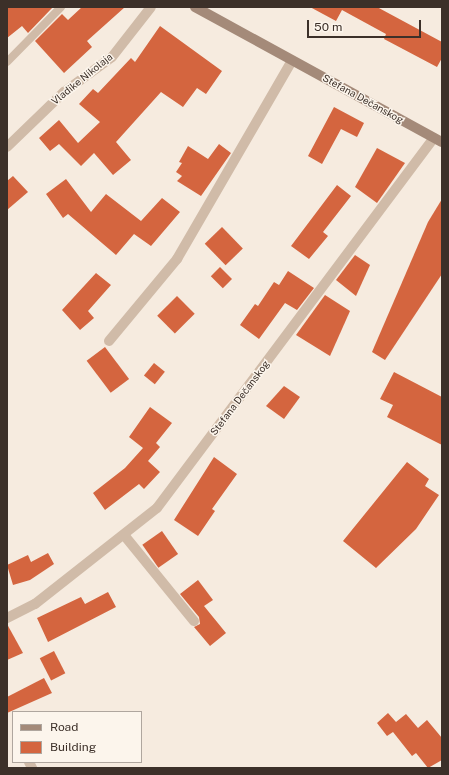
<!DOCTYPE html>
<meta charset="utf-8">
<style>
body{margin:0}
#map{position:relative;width:449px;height:775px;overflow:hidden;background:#f6ebdf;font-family:"Public Sans",sans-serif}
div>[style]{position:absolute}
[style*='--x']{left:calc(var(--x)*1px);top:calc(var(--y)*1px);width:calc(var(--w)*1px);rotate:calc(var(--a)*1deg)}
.building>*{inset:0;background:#d4653f;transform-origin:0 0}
.lane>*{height:8px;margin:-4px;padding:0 4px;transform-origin:4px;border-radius:4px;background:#d0bba8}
.street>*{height:10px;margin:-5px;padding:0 5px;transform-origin:5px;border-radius:5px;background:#d0bba8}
.secondary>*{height:10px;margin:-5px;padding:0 5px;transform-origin:5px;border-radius:5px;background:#a48a79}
span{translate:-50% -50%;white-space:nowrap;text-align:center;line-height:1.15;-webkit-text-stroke:3px #fcf5ec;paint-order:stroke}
.street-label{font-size:10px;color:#3c3029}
.frame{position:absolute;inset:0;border:8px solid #3c3029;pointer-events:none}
.legend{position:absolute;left:12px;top:711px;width:130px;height:52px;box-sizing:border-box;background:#fcf5ec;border:1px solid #afa69e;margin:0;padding:5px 7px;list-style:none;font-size:12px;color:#3c3029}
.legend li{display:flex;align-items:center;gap:8px;height:20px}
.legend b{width:20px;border:1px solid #afa69e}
.scale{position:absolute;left:307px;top:20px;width:114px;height:18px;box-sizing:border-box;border:2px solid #3c3029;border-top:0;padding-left:5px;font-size:12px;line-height:14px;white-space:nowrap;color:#3c3029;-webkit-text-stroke:3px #fcf5ec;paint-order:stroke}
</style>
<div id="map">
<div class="building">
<div style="clip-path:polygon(7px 7px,53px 7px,28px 33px,22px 26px,7px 38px)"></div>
<div style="clip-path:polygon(82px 7px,125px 7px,87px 41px,92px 47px,64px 73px,35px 41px,62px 14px,68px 20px)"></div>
<div style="clip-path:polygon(310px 7px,377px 7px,442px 42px,442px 58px,437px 67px,384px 39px,386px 34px,342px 10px,336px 21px)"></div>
<div style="clip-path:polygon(160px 26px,222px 71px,206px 94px,197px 88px,183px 107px,161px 92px,116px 142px,131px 160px,113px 175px,94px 153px,81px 166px,59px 144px,50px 151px,39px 138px,59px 120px,78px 143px,100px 122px,79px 104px,93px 89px,98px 93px,131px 58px,135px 62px)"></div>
<div style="clip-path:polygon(334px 107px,364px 123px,357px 137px,341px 129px,322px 164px,308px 156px)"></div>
<div style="clip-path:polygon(219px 144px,231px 153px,201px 196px,177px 181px,182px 176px,176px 172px,182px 163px,179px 162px,188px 146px,208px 159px)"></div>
<div style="clip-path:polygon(377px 148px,405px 163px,377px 203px,355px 187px)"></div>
<div style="clip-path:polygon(13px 176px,28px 192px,7px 210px,7px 181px)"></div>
<div style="clip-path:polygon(66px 179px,91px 212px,106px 194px,141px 221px,162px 198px,180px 212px,151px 246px,134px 234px,116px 255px,68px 214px,63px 218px,46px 194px)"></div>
<div style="clip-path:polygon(337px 185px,351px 196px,323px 232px,328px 236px,309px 259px,291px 246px)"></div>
<div style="clip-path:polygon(442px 199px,442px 274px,385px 360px,372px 352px,428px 222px)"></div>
<div style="left:222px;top:227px;width:30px;height:24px;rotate:46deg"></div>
<div style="clip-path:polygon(355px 255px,370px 265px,356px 296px,336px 280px)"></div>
<div style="left:220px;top:267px;width:17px;height:13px;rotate:45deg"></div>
<div style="clip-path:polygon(288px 271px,314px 288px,297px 310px,285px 303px,259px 339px,240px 325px,255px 304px,258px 306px,274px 282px,279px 285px)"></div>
<div style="clip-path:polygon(96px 273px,111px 285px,88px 311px,94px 318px,80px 330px,62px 310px)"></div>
<div style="clip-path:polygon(325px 295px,350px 311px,330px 356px,296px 335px)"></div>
<div style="left:177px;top:296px;width:25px;height:28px;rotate:45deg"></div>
<div style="left:105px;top:347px;width:40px;height:23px;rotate:53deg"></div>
<div style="left:154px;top:363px;width:14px;height:16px;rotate:39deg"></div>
<div style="clip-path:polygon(394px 372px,442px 397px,442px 445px,387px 417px,393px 405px,380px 399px)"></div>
<div style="clip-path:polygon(284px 386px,300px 397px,284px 419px,266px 406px)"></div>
<div style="clip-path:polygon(150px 407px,172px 423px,156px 443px,160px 447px,148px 461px,160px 472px,144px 489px,139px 484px,105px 510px,93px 493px,125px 468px,143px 448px,129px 437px)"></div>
<div style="clip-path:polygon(214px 457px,237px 474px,212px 509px,215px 511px,198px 536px,174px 520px)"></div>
<div style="clip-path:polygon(407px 462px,429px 479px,425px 486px,439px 495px,416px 529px,376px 568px,343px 541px)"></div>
<div style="left:162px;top:531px;width:28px;height:24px;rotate:55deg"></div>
<div style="clip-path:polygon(48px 553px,54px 564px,30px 580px,13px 585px,7px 565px,28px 555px,31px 562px)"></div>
<div style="clip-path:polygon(198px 580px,213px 600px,204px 606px,226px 633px,210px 646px,194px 627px,200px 624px,199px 617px,180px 594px)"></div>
<div style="clip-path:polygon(108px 592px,116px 607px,48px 642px,37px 618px,81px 597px,85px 604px)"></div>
<div style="clip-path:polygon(7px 624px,23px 653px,7px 660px)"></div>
<div style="left:54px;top:651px;width:25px;height:16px;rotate:63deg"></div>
<div style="clip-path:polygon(44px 678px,52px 693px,7px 713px,7px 697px)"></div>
<div style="clip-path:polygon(388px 713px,396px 722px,406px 714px,418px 728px,427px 720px,442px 738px,442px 760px,428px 768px,416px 753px,412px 756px,393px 732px,387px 736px,377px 723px)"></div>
</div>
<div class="lane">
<div style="--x:7;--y:62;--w:77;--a:-45.5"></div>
</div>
<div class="street">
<div style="--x:7;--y:147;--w:79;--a:-44"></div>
<div style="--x:64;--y:92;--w:59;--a:-36.1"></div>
<div style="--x:112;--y:57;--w:63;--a:-52"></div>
<div style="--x:109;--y:341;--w:107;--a:-50.3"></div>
<div style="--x:177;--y:259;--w:229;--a:-59.9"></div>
<div style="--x:124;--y:535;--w:111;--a:50.9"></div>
<div style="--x:7;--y:618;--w:31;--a:-27"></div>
<div style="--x:35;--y:604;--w:155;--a:-38.2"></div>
<div style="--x:157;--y:508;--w:462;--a:-53.2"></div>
<div style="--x:29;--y:762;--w:7;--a:63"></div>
</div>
<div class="secondary">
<div style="--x:195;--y:7;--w:281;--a:28.7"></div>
</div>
<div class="street-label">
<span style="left:82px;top:79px;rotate:-39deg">Vladike Nikolaja</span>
<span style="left:363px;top:99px;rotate:29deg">Stefana Dečanskog</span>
<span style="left:240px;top:398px;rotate:-53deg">Stefana Dečanskog</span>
</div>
<div class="frame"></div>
<ul class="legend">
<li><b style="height:5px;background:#a48a79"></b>Road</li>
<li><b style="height:11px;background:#d4653f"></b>Building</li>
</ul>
<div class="scale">50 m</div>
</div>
